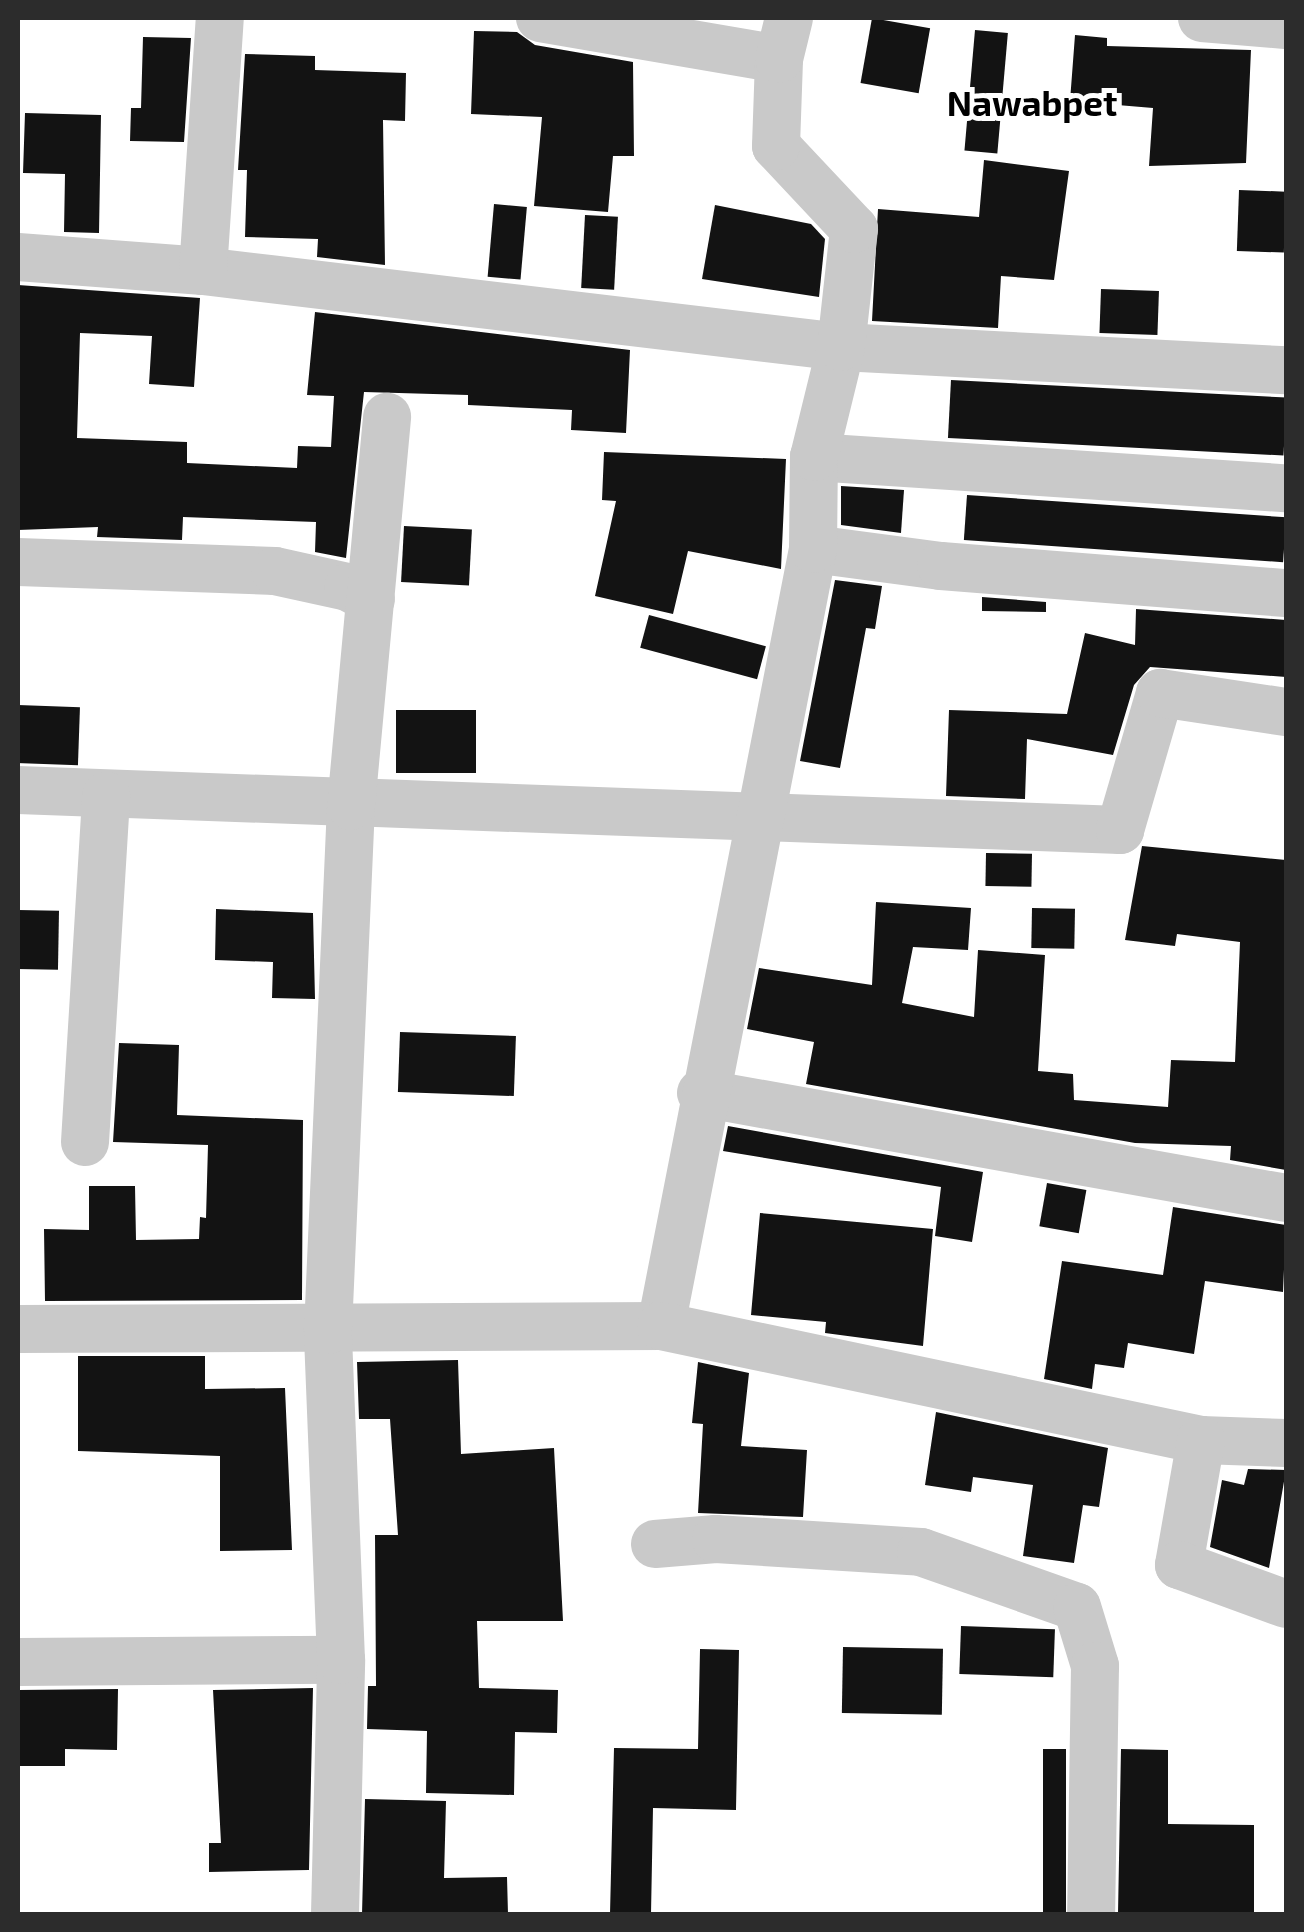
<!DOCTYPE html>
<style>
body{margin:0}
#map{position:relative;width:1304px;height:1932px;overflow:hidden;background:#fff;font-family:"Exo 2",sans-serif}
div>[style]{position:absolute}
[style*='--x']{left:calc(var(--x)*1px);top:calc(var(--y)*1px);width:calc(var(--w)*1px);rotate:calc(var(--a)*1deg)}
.building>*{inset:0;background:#131313;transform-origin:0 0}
.minor>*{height:48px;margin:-24px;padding:0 24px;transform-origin:24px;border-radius:24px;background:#c9c9c9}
span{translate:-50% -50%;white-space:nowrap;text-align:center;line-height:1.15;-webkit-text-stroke:10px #fff;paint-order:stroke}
.quarter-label{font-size:35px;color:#000;font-weight:700}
.frame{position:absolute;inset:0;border:20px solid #2c2c2c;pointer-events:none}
</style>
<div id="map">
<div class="building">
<div style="left:872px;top:18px;width:59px;height:66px;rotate:10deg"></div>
<div style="left:975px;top:30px;width:33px;height:121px;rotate:5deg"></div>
<div style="clip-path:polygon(474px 31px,517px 32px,535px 45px,633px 62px,634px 156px,613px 156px,608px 212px,534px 206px,542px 117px,471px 114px)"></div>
<div style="clip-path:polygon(1075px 35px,1107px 38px,1107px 46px,1251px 50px,1246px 163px,1149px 166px,1153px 108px,1070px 101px)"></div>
<div style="clip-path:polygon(143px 37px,191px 38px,184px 142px,130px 141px,131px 108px,141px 108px)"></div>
<div style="clip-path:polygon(245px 54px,315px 56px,315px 70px,406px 73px,405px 121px,383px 120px,385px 265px,317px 257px,318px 239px,245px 237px,247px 170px,238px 170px)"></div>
<div style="clip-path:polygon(25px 113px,101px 115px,99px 233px,64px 232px,65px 174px,23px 173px)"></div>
<div style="clip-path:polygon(984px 160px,1069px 171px,1054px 280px,1001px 276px,998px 328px,872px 321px,878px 209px,979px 217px)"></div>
<div style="left:1239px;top:190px;width:47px;height:61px;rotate:2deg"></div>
<div style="left:494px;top:204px;width:33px;height:73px;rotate:5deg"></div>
<div style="clip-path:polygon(715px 205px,811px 224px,825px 239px,819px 297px,702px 279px)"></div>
<div style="left:585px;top:215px;width:33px;height:73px;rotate:3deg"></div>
<div style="clip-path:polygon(18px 285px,200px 298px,194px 387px,149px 384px,152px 336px,80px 333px,77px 438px,187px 442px,187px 463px,297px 468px,298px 446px,331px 447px,334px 396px,307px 395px,315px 312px,630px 350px,626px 433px,571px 430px,572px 410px,468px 405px,468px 395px,364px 392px,346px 558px,315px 552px,316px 522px,183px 517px,182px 540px,97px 537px,98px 527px,18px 530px)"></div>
<div style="left:1101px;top:289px;width:58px;height:44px;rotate:2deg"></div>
<div style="left:951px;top:380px;width:336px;height:58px;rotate:3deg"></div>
<div style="clip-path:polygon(604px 452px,786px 459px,781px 569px,688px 551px,673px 614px,595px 596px,616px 501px,602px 500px)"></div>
<div style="clip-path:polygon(841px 486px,904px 490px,901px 533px,841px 525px)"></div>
<div style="left:967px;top:495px;width:320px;height:45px;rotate:4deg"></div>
<div style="left:404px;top:526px;width:68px;height:56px;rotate:3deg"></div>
<div style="clip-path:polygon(835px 580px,882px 586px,875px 629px,866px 628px,840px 768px,800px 761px)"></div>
<div style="clip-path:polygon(982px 597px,1046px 602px,1046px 612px,982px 611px)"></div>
<div style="clip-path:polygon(1136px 609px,1286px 620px,1286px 677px,1150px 667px,1134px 685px,1113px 755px,1027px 739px,1025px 799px,946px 796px,949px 710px,1067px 714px,1085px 633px,1135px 645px)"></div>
<div style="left:649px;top:615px;width:121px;height:34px;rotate:15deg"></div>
<div style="left:18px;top:705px;width:62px;height:58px;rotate:2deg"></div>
<div style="left:476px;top:710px;width:63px;height:80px;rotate:90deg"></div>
<div style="clip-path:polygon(1142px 846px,1286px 860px,1286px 1170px,1230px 1160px,1231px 1146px,1135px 1143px,806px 1084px,814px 1042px,747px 1029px,759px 968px,872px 985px,876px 902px,971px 908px,968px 950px,913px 947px,902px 1003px,974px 1017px,978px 950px,1045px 955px,1038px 1071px,1073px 1074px,1074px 1100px,1168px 1107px,1171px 1060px,1235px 1062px,1240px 942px,1177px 934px,1175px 946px,1125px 940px)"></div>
<div style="left:986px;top:853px;width:46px;height:33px;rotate:1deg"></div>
<div style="left:1032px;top:908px;width:43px;height:40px;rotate:1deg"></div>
<div style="clip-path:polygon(216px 909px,313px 913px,315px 999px,272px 998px,273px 962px,215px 960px)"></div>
<div style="left:18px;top:910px;width:41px;height:59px;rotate:1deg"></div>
<div style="left:400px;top:1032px;width:116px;height:60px;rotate:2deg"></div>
<div style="clip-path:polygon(119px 1043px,179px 1045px,177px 1115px,303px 1120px,302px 1300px,45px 1301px,44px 1229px,89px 1230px,89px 1186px,135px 1186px,136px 1240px,199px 1239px,200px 1217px,206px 1218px,208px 1145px,113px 1142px)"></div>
<div style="clip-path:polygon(728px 1126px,983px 1172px,972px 1242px,935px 1236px,941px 1187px,723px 1151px)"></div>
<div style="left:1047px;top:1183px;width:40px;height:44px;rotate:10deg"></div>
<div style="clip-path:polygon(1173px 1207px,1286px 1225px,1283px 1292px,1205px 1281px,1194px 1354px,1128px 1343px,1124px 1368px,1095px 1364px,1092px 1389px,1044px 1379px,1062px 1261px,1163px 1275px)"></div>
<div style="clip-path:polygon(760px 1213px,933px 1229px,923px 1346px,825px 1333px,826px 1322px,751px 1315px)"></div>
<div style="clip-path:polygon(78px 1356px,205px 1356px,205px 1389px,285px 1388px,292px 1550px,220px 1551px,220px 1456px,78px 1451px)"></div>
<div style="clip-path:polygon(458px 1360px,461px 1454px,554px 1448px,563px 1621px,477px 1621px,479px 1688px,558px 1690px,557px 1733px,515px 1732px,514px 1795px,426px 1793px,427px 1731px,367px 1729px,368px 1686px,376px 1686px,375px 1535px,398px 1535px,390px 1419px,359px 1419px,357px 1362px)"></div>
<div style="clip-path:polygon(698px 1362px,749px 1373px,741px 1446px,807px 1450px,803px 1517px,698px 1513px,703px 1424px,692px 1423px)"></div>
<div style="clip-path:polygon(936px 1412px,1108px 1448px,1099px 1507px,1083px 1505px,1074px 1563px,1023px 1556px,1033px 1485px,973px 1477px,971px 1492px,925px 1485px)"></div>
<div style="clip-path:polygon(1248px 1469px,1286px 1470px,1269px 1568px,1210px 1547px,1222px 1480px,1244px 1485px)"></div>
<div style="left:961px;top:1626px;width:94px;height:48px;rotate:2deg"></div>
<div style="left:843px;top:1647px;width:100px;height:66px;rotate:1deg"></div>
<div style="clip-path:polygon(700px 1649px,739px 1650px,736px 1810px,653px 1808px,651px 1914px,610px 1914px,614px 1748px,698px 1749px)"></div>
<div style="clip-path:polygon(313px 1688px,309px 1870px,209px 1872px,209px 1843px,221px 1843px,213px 1690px)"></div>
<div style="clip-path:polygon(18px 1690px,118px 1689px,117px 1750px,65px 1749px,65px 1766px,18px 1766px)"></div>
<div style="left:1043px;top:1749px;width:23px;height:165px"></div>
<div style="clip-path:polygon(1121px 1749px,1168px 1750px,1168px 1824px,1254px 1825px,1254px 1914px,1118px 1914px)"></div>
<div style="clip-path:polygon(365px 1799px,446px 1801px,444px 1878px,507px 1877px,508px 1914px,362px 1914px)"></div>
</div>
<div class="minor">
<div style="--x:540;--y:18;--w:242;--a:9.7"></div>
<div style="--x:1202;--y:18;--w:84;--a:4.8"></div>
<div style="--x:18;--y:257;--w:186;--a:4.3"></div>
<div style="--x:203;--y:271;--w:643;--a:6.79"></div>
<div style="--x:841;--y:347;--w:446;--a:3"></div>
<div style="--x:203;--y:271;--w:254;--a:-86.2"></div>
<div style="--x:814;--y:457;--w:473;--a:3.8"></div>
<div style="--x:813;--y:549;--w:129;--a:7.6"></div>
<div style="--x:941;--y:566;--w:346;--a:4.5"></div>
<div style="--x:18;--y:562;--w:257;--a:2"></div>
<div style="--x:275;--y:571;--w:75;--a:12.4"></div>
<div style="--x:348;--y:587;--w:26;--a:28"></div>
<div style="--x:18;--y:790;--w:1103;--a:2.08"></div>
<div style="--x:1120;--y:830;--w:143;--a:-73.7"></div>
<div style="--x:1160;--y:693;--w:127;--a:8.6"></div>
<div style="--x:701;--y:1093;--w:594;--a:10.18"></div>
<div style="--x:85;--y:1142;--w:347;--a:-86.5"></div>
<div style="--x:661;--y:1326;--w:792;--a:-78.93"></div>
<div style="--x:813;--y:549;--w:92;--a:-89.4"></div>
<div style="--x:814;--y:457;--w:113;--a:-76.2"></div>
<div style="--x:841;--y:347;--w:119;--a:-83.7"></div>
<div style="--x:854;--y:229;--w:114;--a:-133.2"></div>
<div style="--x:776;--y:146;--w:87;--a:-88"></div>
<div style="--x:779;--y:59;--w:42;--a:-76.3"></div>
<div style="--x:18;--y:1329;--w:643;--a:-0.27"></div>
<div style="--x:661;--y:1326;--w:552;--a:11.92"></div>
<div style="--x:1201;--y:1440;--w:85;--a:2"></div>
<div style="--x:1201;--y:1440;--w:127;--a:100"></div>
<div style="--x:1179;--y:1565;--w:114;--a:20"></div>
<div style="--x:655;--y:1544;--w:61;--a:-4.7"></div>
<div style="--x:716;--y:1539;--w:205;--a:3.6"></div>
<div style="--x:921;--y:1552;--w:165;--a:19.4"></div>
<div style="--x:1077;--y:1607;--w:62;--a:73"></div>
<div style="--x:1095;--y:1666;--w:248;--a:90.9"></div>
<div style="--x:18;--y:1662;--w:323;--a:-0.4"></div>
<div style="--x:335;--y:1914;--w:254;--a:-88.6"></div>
<div style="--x:341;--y:1660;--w:330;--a:-92.3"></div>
<div style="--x:328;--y:1330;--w:525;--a:-87.49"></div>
<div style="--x:351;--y:806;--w:391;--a:-84.7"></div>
</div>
<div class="quarter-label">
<span style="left:1032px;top:102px">Nawabpet</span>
</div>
<div class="frame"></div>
</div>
